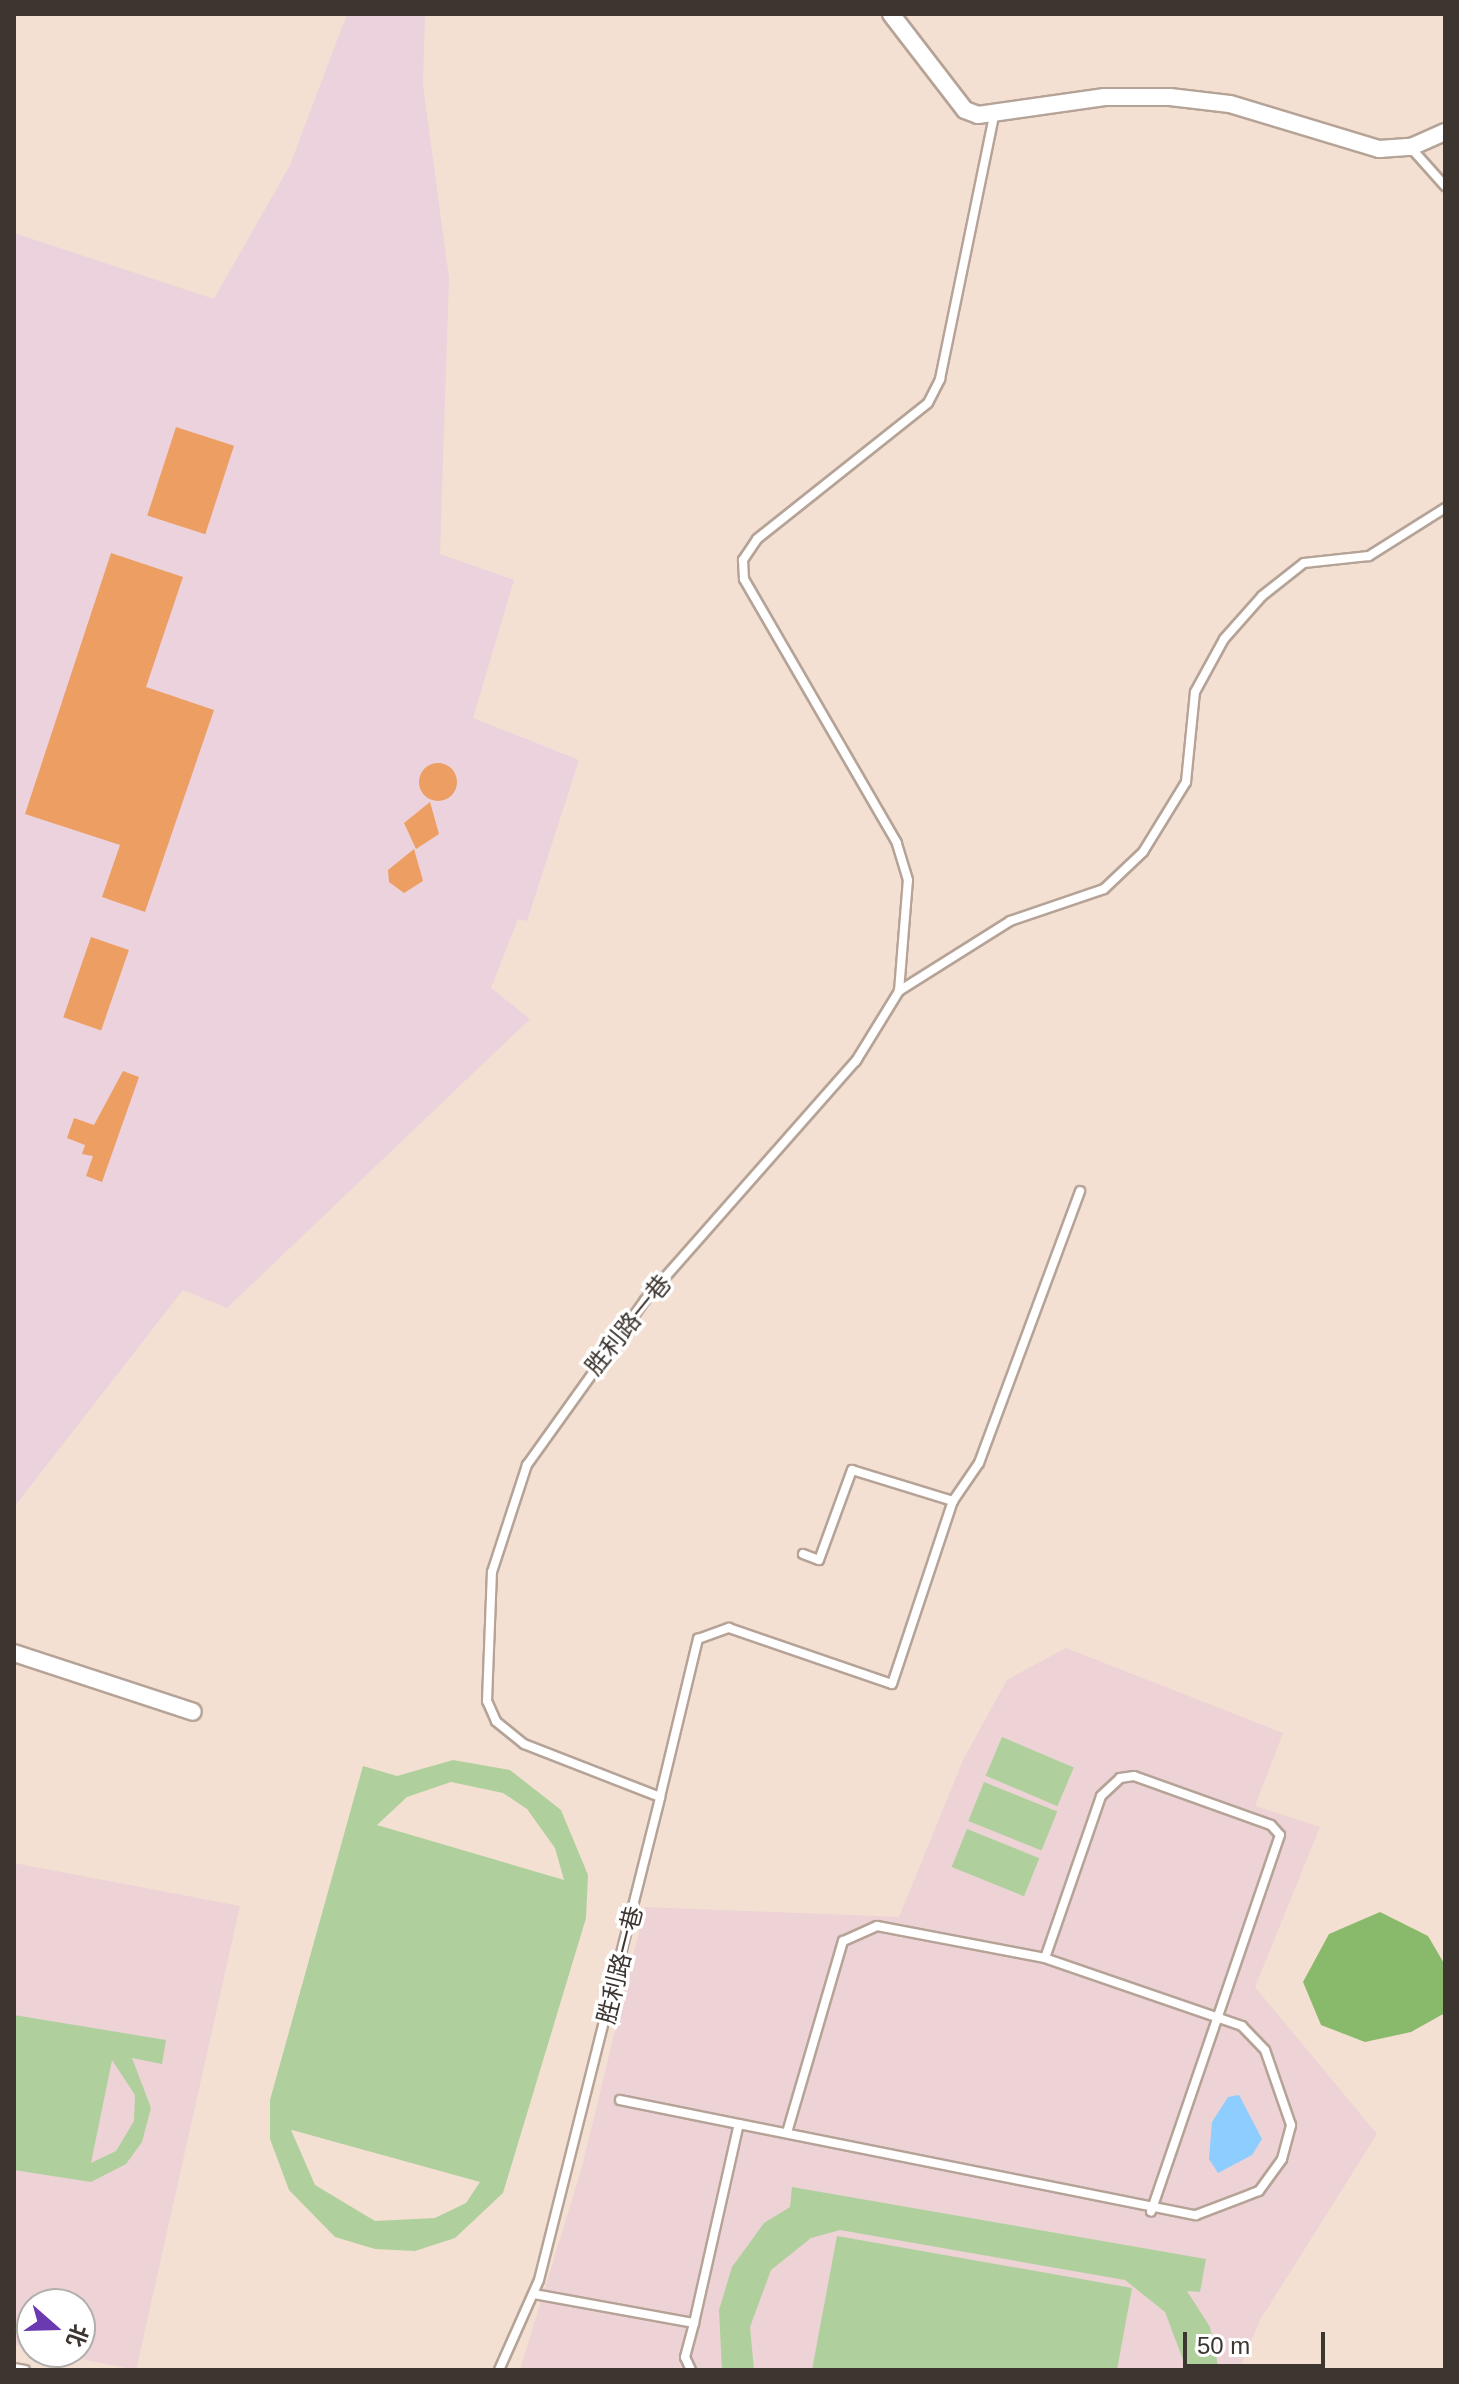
<!DOCTYPE html>
<meta charset="utf-8">
<style>
body{margin:0}
#map{position:relative;width:1459px;height:2384px;overflow:hidden;background:#f3e0d2;font-family:Arial,"Noto Sans SC",sans-serif}
div>[style]{position:absolute}
[style*='--x']{left:calc(var(--x)*1px);top:calc(var(--y)*1px);width:calc(var(--w)*1px);rotate:calc(var(--a)*1deg)}
.industrial>*{inset:0;background:#ebd2dc}
.education>*{inset:0;background:#edd2d6}
.green>*{inset:0;background:#afd09c;transform-origin:0 0}
.forest>*{inset:0;background:#89ba6b}
.water>*{inset:0;background:#8dcdff}
.building>*{inset:0;background:#ec9e63;transform-origin:0 0}
.round{border-radius:50%}
.roads{filter:drop-shadow(2px 0 #b6a397) drop-shadow(-2px 0 #b6a397) drop-shadow(0 2px #b6a397) drop-shadow(0 -2px #b6a397)}
.service>*{height:8px;margin:-4px;padding:0 4px;transform-origin:4px;border-radius:4px;background:#fff}
.minor>*{height:16px;margin:-8px;padding:0 8px;transform-origin:8px;border-radius:8px;background:#fff}
span{translate:-50% -50%;white-space:nowrap;text-align:center;line-height:1.15;-webkit-text-stroke:7px #fff;paint-order:stroke}
.street-label{font-size:24px;color:#3d3530}
.frame{position:absolute;inset:0;border:16px solid #3d3530;pointer-events:none}
.north{position:absolute;left:16px;top:2288px;width:80px;height:80px;box-sizing:border-box;background:#fff;border:2px solid #b1aeac;border-radius:50%;rotate:110deg;font-size:22px;font-weight:700;line-height:32px;text-align:center;color:#3d3530}
.north::after{content:'';display:block;margin:auto;width:28px;height:36px;background:#6b39b0;clip-path:polygon(50% 0,100% 100%,50% 72%,0 100%)}
.scale{position:absolute;left:1183px;top:2332px;width:142px;height:36px;box-sizing:border-box;border:4px solid #3d3530;border-top:0;padding-left:10px;font-size:24px;line-height:28px;white-space:nowrap;color:#3d3530;-webkit-text-stroke:6px #fff;paint-order:stroke}
</style>
<div id="map">
<div class="industrial">
<div style="clip-path:polygon(347px 14px,425px 14px,423px 85px,449px 278px,440px 554px,514px 580px,473px 718px,579px 760px,527px 921px,518px 919px,491px 988px,530px 1019px,227px 1308px,183px 1290px,14px 1507px,14px 233px,214px 299px,290px 165px)"></div>
</div>
<div class="education">
<div style="clip-path:polygon(1066px 1648px,1283px 1733px,1255px 1806px,1320px 1827px,1255px 1987px,1377px 2134px,1260px 2320px,1239px 2370px,520px 2370px,582px 2167px,645px 1907px,899px 1917px,964px 1758px,1007px 1680px)"></div>
<div style="clip-path:polygon(14px 1863px,240px 1906px,136px 2370px,46px 2352px,80px 2352px,80px 2304px,32px 2304px,32px 2349px,14px 2344px)"></div>
</div>
<div class="green">
<div style="left:1002px;top:1737px;width:78px;height:42px;rotate:23deg"></div>
<div style="clip-path:polygon(evenodd,453px 1760px,510px 1770px,561px 1810px,588px 1875px,586px 1918px,503px 2193px,455px 2238px,415px 2251px,375px 2249px,335px 2237px,289px 2190px,270px 2139px,270px 2100px,363px 1766px,397px 1776px,453px 1760px,451px 1782px,503px 1793px,527px 1809px,555px 1848px,564px 1880px,377px 1825px,407px 1797px,451px 1782px,453px 1760px,291px 2130px,292px 2130px,480px 2182px,466px 2203px,435px 2218px,375px 2221px,315px 2185px,291px 2130px)"></div>
<div style="left:984px;top:1782px;width:79px;height:42px;rotate:22deg"></div>
<div style="left:967px;top:1829px;width:78px;height:41px;rotate:22deg"></div>
<div style="clip-path:polygon(evenodd,14px 2015px,166px 2040px,162px 2064px,132px 2058px,151px 2108px,142px 2142px,126px 2164px,91px 2182px,14px 2170px,14px 2015px,112px 2060px,135px 2095px,134px 2121px,116px 2151px,91px 2163px,112px 2060px)"></div>
<div style="clip-path:polygon(792px 2187px,1206px 2259px,1200px 2292px,1187px 2291px,1210px 2327px,1219px 2370px,1187px 2370px,1165px 2312px,1125px 2280px,840px 2230px,811px 2238px,771px 2270px,750px 2327px,754px 2370px,722px 2370px,719px 2310px,732px 2267px,764px 2223px,790px 2207px)"></div>
<div style="clip-path:polygon(837px 2236px,1132px 2288px,1117px 2370px,812px 2370px)"></div>
</div>
<div class="forest">
<div style="clip-path:polygon(1380px 1912px,1428px 1936px,1445px 1965px,1445px 2013px,1411px 2032px,1365px 2042px,1321px 2025px,1303px 1982px,1329px 1934px)"></div>
</div>
<div class="water">
<div style="clip-path:polygon(1239px 2095px,1262px 2139px,1252px 2155px,1218px 2173px,1209px 2159px,1212px 2122px,1228px 2097px)"></div>
</div>
<div class="building">
<div style="left:176px;top:427px;width:61px;height:93px;rotate:18deg"></div>
<div style="clip-path:polygon(111px 553px,183px 577px,146px 687px,214px 710px,145px 912px,102px 897px,120px 845px,25px 814px)"></div>
<div class="round" style="left:419px;top:763px;width:38px;height:38px"></div>
<div style="clip-path:polygon(430px 802px,439px 834px,416px 849px,404px 823px)"></div>
<div style="clip-path:polygon(414px 849px,423px 881px,404px 893px,389px 882px,388px 870px)"></div>
<div style="left:91px;top:937px;width:40px;height:85px;rotate:19deg"></div>
<div style="clip-path:polygon(123px 1071px,139px 1077px,102px 1182px,86px 1176px,93px 1156px,82px 1154px,85px 1145px,67px 1138px,74px 1118px,94px 1125px)"></div>
</div>
<div class="roads">
<div class="service">
<div style="--x:1411;--y:148;--w:51;--a:48.2"></div>
<div style="--x:899;--y:991;--w:111;--a:-85.4"></div>
<div style="--x:908;--y:880;--w:39;--a:-107"></div>
<div style="--x:897;--y:843;--w:305;--a:-120.1"></div>
<div style="--x:744;--y:579;--w:19;--a:-93"></div>
<div style="--x:743;--y:560;--w:25;--a:-56"></div>
<div style="--x:757;--y:539;--w:218;--a:-38.5"></div>
<div style="--x:928;--y:403;--w:27;--a:-63"></div>
<div style="--x:940;--y:379;--w:273;--a:-78.4"></div>
<div style="--x:803;--y:1554;--w:17;--a:21"></div>
<div style="--x:819;--y:1560;--w:96;--a:-69.9"></div>
<div style="--x:852;--y:1470;--w:106;--a:17.1"></div>
<div style="--x:660;--y:1797;--w:163;--a:-76.5"></div>
<div style="--x:698;--y:1639;--w:33;--a:-20"></div>
<div style="--x:729;--y:1628;--w:172;--a:19"></div>
<div style="--x:892;--y:1684;--w:193;--a:-71.6"></div>
<div style="--x:953;--y:1501;--w:46;--a:-55.6"></div>
<div style="--x:979;--y:1463;--w:290;--a:-69.6"></div>
<div style="--x:1045;--y:1958;--w:171;--a:-70.9"></div>
<div style="--x:1101;--y:1796;--w:26;--a:-43"></div>
<div style="--x:1120;--y:1778;--w:14;--a:-8"></div>
<div style="--x:1134;--y:1776;--w:145;--a:19.7"></div>
<div style="--x:1271;--y:1825;--w:13;--a:48"></div>
<div style="--x:1280;--y:1835;--w:398;--a:108.9"></div>
<div style="--x:620;--y:2100;--w:121;--a:11.4"></div>
<div style="--x:534;--y:2294;--w:163;--a:10.3"></div>
<div style="--x:694;--y:2323;--w:204;--a:-77.3"></div>
<div style="--x:739;--y:2124;--w:466;--a:11.3"></div>
<div style="--x:1196;--y:2215;--w:67;--a:-20.9"></div>
<div style="--x:1259;--y:2191;--w:39;--a:-54"></div>
<div style="--x:1282;--y:2159;--w:35;--a:-75"></div>
<div style="--x:1291;--y:2125;--w:79;--a:-109.1"></div>
<div style="--x:1265;--y:2050;--w:33;--a:-134"></div>
<div style="--x:1242;--y:2026;--w:208;--a:-161"></div>
<div style="--x:1045;--y:1958;--w:171;--a:-169.2"></div>
<div style="--x:877;--y:1926;--w:37;--a:156"></div>
<div style="--x:843;--y:1941;--w:200;--a:106.3"></div>
<div style="--x:14;--y:2368;--w:11;--a:10"></div>
<div style="--x:499;--y:2370;--w:98;--a:-66"></div>
<div style="--x:539;--y:2280;--w:498;--a:-75.9"></div>
<div style="--x:660;--y:1797;--w:146;--a:-158.7"></div>
<div style="--x:524;--y:1744;--w:36;--a:-141"></div>
<div style="--x:496;--y:1721;--w:22;--a:-114"></div>
<div style="--x:487;--y:1701;--w:129;--a:-87.8"></div>
<div style="--x:492;--y:1572;--w:113;--a:-71.9"></div>
<div style="--x:527;--y:1465;--w:203;--a:-54.4"></div>
<div style="--x:645;--y:1300;--w:319;--a:-48.6"></div>
<div style="--x:856;--y:1061;--w:82;--a:-58.4"></div>
<div style="--x:899;--y:991;--w:131;--a:-32.2"></div>
<div style="--x:1010;--y:921;--w:99;--a:-18.8"></div>
<div style="--x:1104;--y:889;--w:54;--a:-43.5"></div>
<div style="--x:1143;--y:852;--w:82;--a:-58.4"></div>
<div style="--x:1186;--y:782;--w:90;--a:-84.3"></div>
<div style="--x:1195;--y:692;--w:60;--a:-61.3"></div>
<div style="--x:1224;--y:639;--w:57;--a:-48.5"></div>
<div style="--x:1262;--y:596;--w:53;--a:-38.2"></div>
<div style="--x:1304;--y:563;--w:65;--a:-6.1"></div>
<div style="--x:1369;--y:556;--w:90;--a:-32.3"></div>
<div style="--x:691;--y:2370;--w:14;--a:-115"></div>
<div style="--x:685;--y:2357;--w:35;--a:-75"></div>
</div>
<div class="minor">
<div style="--x:891;--y:14;--w:121;--a:52.4"></div>
<div style="--x:965;--y:110;--w:14;--a:21"></div>
<div style="--x:978;--y:115;--w:128;--a:-8.1"></div>
<div style="--x:1105;--y:97;--w:65;--a:0"></div>
<div style="--x:1170;--y:97;--w:60;--a:6.7"></div>
<div style="--x:1230;--y:104;--w:156;--a:16.8"></div>
<div style="--x:1379;--y:149;--w:32;--a:-4"></div>
<div style="--x:1411;--y:147;--w:37;--a:-24"></div>
<div style="--x:14;--y:1653;--w:188;--a:18.2"></div>
</div>
</div>
<div class="street-label">
<span style="left:628px;top:1325px;rotate:-51deg">胜利路一巷</span>
<span style="left:620px;top:1965px;rotate:-76deg">胜利路一巷</span>
</div>
<div class="frame"></div>
<div class="north">北</div>
<div class="scale">50 m</div>
</div>
